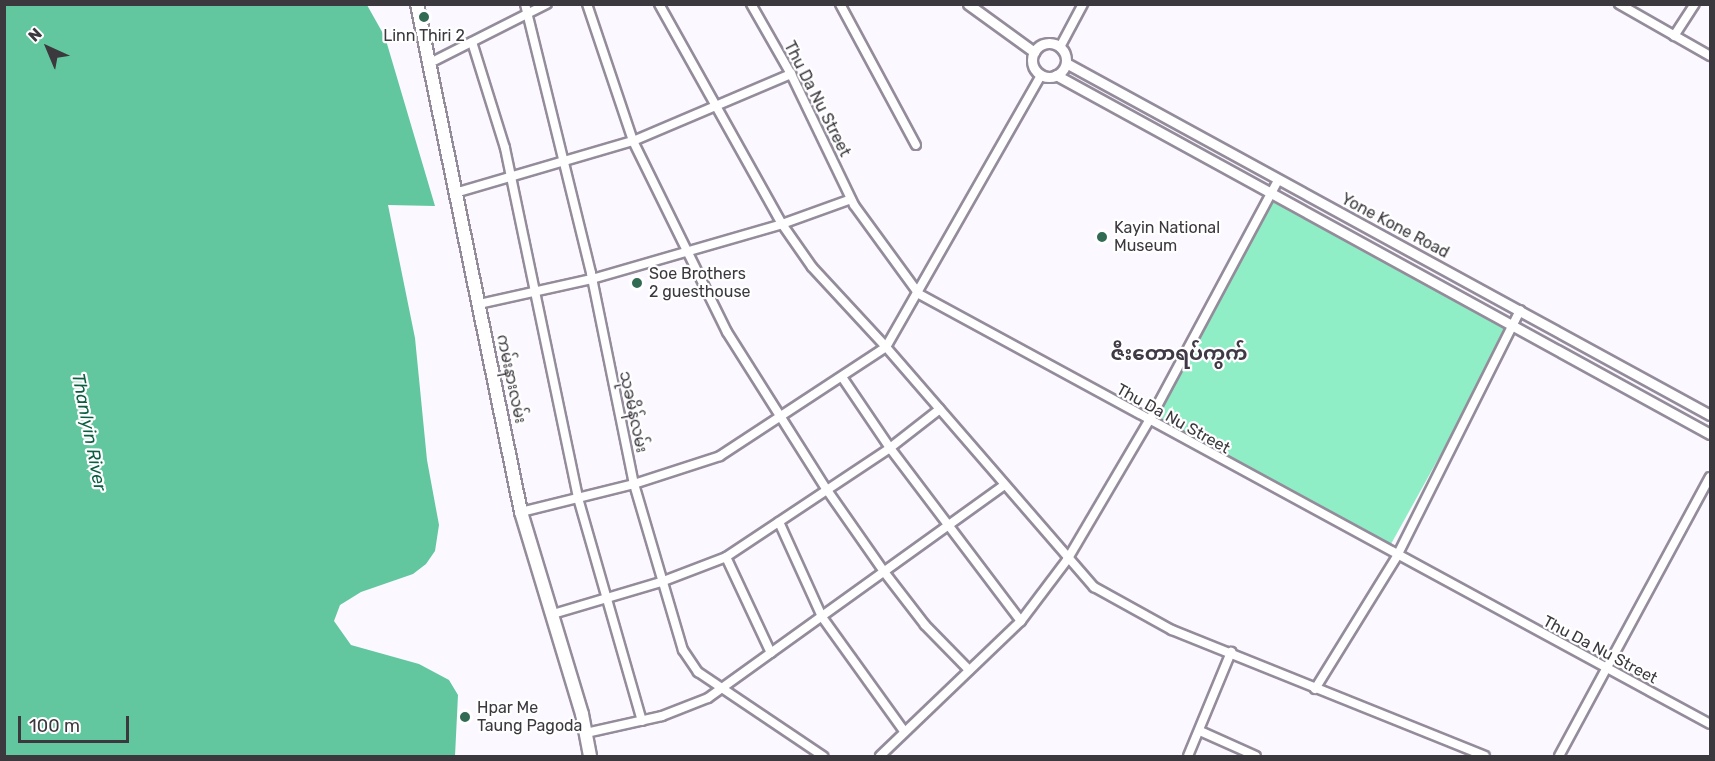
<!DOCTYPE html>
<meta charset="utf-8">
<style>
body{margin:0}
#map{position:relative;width:1715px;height:761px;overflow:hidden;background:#fcf8ff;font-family:Rubik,"Noto Sans Myanmar",sans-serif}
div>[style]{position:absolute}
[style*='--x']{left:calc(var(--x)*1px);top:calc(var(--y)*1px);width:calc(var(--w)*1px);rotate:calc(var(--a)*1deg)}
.green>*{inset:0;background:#90eec6;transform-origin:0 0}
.water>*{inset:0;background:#62c79e}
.roads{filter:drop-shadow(2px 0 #948c9b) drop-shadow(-2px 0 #948c9b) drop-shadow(0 2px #948c9b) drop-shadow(0 -2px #948c9b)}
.minor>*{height:8px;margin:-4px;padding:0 4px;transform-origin:4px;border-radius:4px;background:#fff}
.tertiary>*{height:9px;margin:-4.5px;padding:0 4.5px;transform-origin:4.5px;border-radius:4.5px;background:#fff}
.tertiary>.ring{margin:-4.5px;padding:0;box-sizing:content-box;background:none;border:9px solid #fff;border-radius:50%}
.primary>*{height:12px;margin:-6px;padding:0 6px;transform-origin:6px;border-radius:6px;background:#fff}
.dots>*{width:16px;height:16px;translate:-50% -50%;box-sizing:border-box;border:3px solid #fff;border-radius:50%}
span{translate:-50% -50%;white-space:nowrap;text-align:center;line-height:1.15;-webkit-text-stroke:4.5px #fff;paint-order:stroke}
.poi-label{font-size:16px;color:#3b383e}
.left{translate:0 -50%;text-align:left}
.street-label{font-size:16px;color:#3b383e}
.water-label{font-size:18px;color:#0c5e43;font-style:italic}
.quarter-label{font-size:20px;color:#403946;font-weight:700}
.frame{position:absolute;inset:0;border:6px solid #3b383e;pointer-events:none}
.north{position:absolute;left:18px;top:18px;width:60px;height:60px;-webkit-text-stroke:4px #fff;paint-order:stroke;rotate:316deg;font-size:16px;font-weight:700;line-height:24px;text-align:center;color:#3b383e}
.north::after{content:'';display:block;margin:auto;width:21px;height:27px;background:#3b383e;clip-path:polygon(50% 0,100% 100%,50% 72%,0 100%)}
.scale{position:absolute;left:18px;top:716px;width:111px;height:27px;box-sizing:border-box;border:3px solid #3b383e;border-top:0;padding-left:8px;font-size:18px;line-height:21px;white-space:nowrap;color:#3b383e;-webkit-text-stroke:4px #fff;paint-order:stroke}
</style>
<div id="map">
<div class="green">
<div style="left:1270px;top:193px;width:276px;height:258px;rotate:29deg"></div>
</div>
<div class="water">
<div style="clip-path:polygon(4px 5px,367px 5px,385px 37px,435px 206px,388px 205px,415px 338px,427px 460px,439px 525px,435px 551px,426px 564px,413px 574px,361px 592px,340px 605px,334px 621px,351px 645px,419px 664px,449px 680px,458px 695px,455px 756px,5px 756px)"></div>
</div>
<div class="roads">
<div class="minor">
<div style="--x:525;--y:4;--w:277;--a:76.2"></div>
<div style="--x:591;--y:273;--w:215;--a:78.5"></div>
<div style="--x:634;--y:484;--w:173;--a:73.6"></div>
<div style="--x:683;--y:650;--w:27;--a:56"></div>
<div style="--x:698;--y:672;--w:151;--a:33.9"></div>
<div style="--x:587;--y:4;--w:145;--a:71.4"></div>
<div style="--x:633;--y:141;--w:213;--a:63.8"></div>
<div style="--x:727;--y:332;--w:187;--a:57.7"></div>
<div style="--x:827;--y:490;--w:101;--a:55.1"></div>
<div style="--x:885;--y:573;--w:66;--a:52.4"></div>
<div style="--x:925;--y:625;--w:63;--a:45.6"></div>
<div style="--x:659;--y:4;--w:252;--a:60.8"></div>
<div style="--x:782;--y:224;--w:52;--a:55.1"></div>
<div style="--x:812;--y:267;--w:109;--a:47.2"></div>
<div style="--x:886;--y:347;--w:318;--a:49.1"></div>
<div style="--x:1094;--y:587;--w:89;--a:28.9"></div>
<div style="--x:1172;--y:630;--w:337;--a:21.9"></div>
<div style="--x:751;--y:4;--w:81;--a:60.3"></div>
<div style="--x:791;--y:74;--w:145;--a:64.3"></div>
<div style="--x:854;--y:205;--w:110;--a:53.9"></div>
<div style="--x:919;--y:294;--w:900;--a:28.53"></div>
<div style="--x:840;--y:4;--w:160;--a:61.7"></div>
<div style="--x:1619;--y:4;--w:105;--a:29.7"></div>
<div style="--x:1674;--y:36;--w:38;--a:-57"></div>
<div style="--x:472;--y:42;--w:111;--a:72.7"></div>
<div style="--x:505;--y:148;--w:358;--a:78.2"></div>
<div style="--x:578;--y:498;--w:232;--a:74"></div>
<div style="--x:1060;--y:47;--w:49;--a:-61.9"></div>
<div style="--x:428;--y:64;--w:133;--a:-26.8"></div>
<div style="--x:455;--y:193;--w:185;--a:-16.3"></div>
<div style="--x:633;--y:141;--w:172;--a:-23"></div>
<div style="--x:479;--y:304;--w:116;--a:-12.5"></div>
<div style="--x:592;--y:279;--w:198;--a:-16.1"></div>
<div style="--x:782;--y:224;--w:73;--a:-19.9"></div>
<div style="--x:842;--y:377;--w:86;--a:55.9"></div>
<div style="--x:890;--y:448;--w:217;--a:52.9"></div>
<div style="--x:521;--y:512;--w:116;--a:-13.9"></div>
<div style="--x:634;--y:484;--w:90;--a:-18"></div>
<div style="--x:720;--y:456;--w:199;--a:-33.3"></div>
<div style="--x:886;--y:347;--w:313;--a:-60.3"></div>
<div style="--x:779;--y:522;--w:104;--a:65.6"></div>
<div style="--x:822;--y:617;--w:140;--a:54.3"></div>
<div style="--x:726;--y:557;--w:106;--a:64.9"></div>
<div style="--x:553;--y:614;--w:113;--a:-16.5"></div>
<div style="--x:661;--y:582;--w:70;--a:-21"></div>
<div style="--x:726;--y:557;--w:197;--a:-33.6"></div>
<div style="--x:890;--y:448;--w:63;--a:-38"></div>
<div style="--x:1315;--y:689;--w:156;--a:-58.3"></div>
<div style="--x:1397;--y:556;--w:275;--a:-63.4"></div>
<div style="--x:1200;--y:731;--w:61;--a:24.1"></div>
<div style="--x:586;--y:733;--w:78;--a:-12.6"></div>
<div style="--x:662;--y:716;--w:49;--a:-21.4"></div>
<div style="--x:708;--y:698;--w:365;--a:-35.7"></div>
<div style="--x:880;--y:756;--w:195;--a:-43.8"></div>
<div style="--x:1021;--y:621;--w:76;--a:-53"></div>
<div style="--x:1067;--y:560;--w:161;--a:-59.5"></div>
<div style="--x:1149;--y:421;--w:273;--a:-61.8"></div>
<div style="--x:1188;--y:756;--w:113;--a:-67.5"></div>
<div style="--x:1559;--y:756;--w:317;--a:-61.6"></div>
</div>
<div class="tertiary">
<div style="--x:968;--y:4;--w:82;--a:36"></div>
<div class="ring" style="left:1032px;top:43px;width:25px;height:25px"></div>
<div style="--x:1066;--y:63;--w:734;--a:28.66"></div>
<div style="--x:1056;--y:75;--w:746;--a:28.76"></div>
</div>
<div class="primary">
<div style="--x:417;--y:4;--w:519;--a:78.43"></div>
<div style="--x:521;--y:512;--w:211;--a:73.2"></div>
<div style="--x:582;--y:714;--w:43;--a:79.2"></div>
</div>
</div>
<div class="dots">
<div style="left:424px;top:17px;background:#326b54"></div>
<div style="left:1102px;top:237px;background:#326b54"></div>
<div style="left:637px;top:283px;background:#326b54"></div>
<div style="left:465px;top:717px;background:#326b54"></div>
</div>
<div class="poi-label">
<span style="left:424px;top:36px">Linn Thiri 2</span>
<span class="left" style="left:1114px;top:237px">Kayin National<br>Museum</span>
<span class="left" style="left:649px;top:283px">Soe Brothers<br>2 guesthouse</span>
<span class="left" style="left:477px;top:717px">Hpar Me<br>Taung Pagoda</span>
</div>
<div class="street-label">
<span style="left:817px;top:99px;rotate:63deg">Thu Da Nu Street</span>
<span style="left:1395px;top:226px;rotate:28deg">Yone Kone Road</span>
<span style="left:511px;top:379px;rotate:78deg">ကမ်းနားလမ်း</span>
<span style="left:633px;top:412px;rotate:78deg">သုခမိန်လမ်း</span>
<span style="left:1173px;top:419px;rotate:29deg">Thu Da Nu Street</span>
<span style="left:1600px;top:650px;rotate:28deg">Thu Da Nu Street</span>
</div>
<div class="water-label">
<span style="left:89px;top:432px;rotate:79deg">Thanlyin River</span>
</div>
<div class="quarter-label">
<span style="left:1179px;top:353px">ဇီးတောရပ်ကွက်</span>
</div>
<div class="frame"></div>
<div class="north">N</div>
<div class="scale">100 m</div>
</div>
